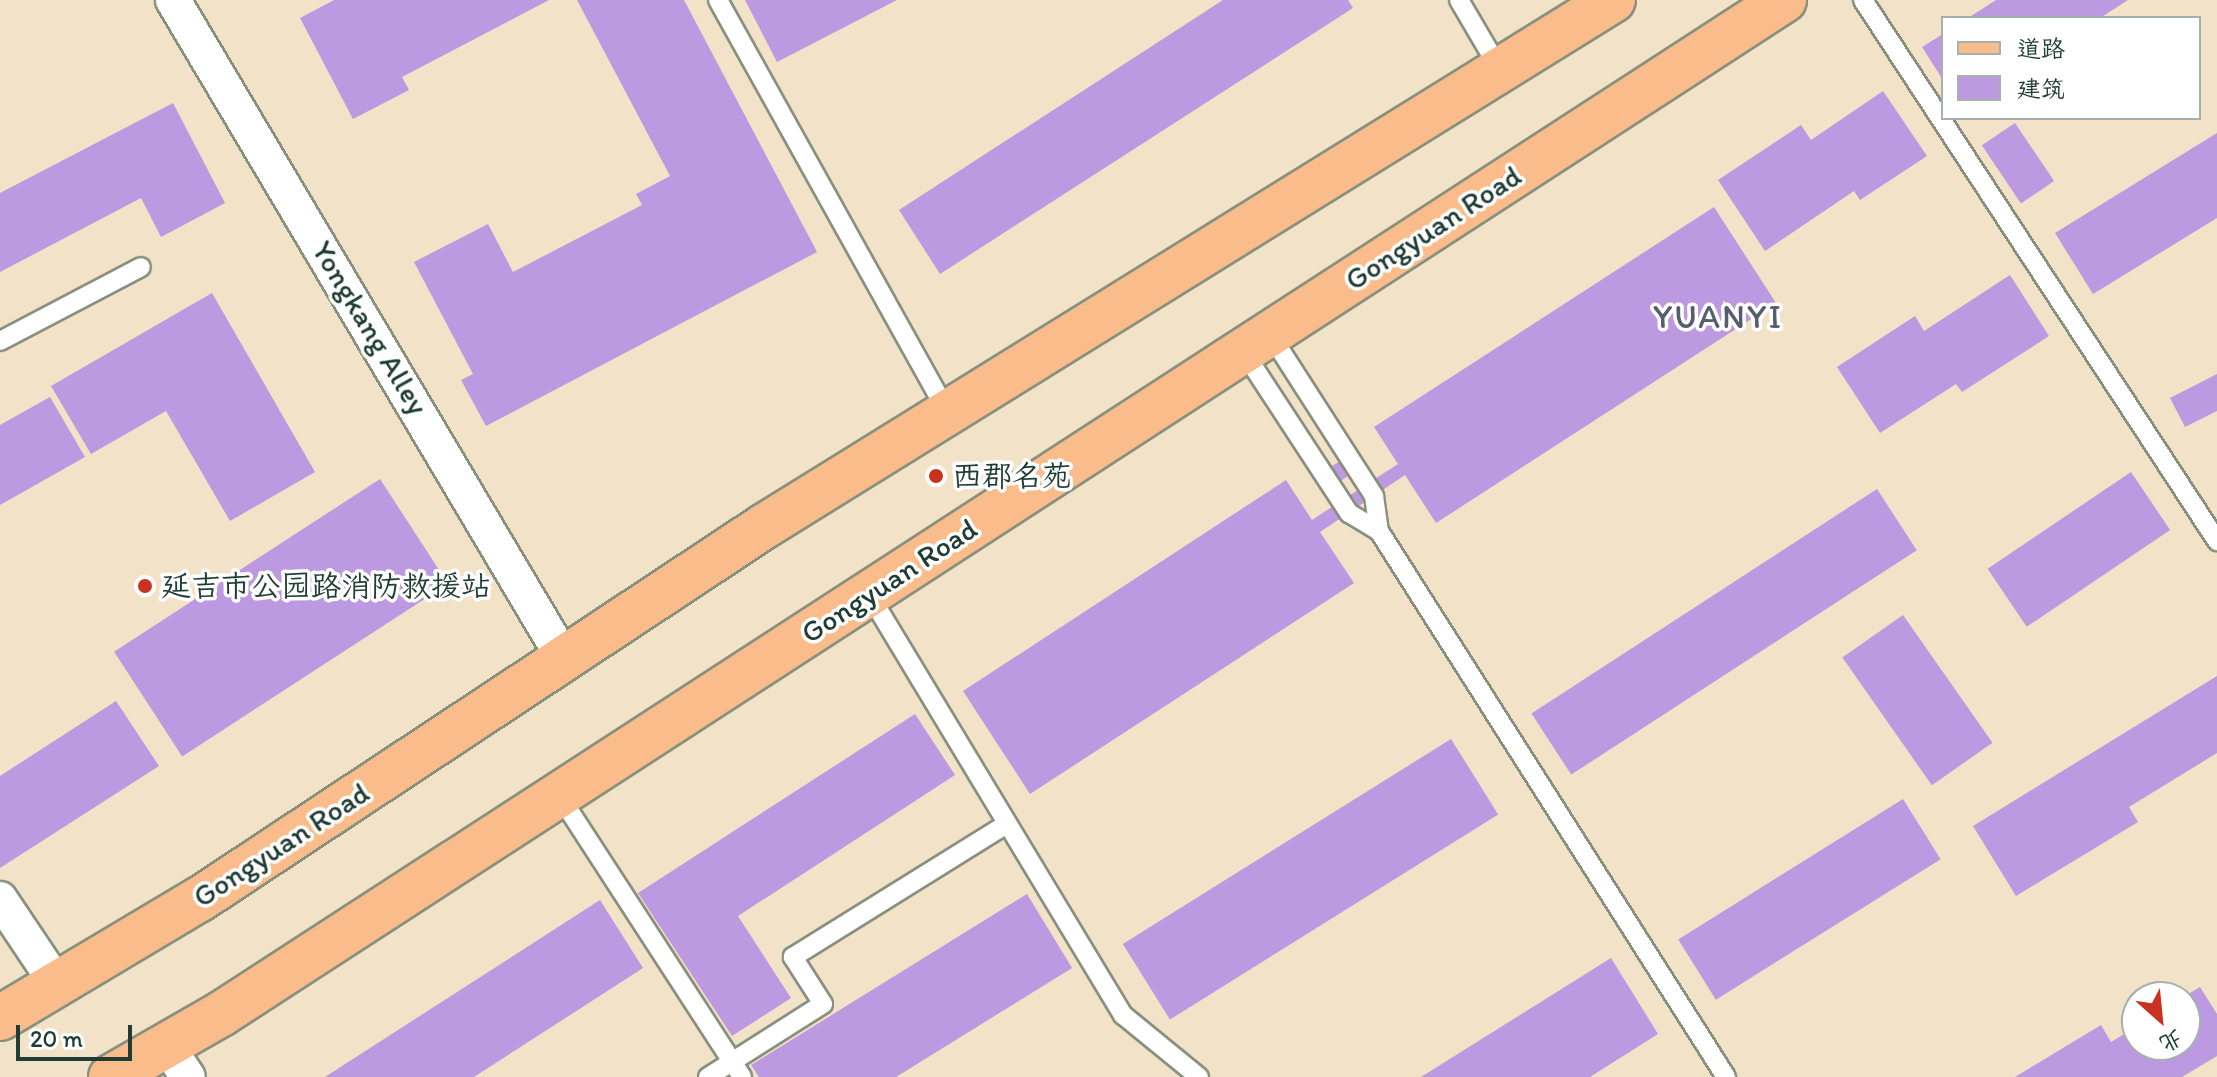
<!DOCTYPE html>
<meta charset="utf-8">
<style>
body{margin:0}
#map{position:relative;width:2217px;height:1077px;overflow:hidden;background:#f2e2c7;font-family:Itim,"LXGW WenKai TC",sans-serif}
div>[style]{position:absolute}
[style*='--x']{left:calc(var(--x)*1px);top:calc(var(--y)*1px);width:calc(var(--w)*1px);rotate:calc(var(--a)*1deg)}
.building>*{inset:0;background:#bc99e0;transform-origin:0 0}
.roads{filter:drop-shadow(2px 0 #88907e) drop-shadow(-2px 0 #88907e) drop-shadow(0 2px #88907e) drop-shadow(0 -2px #88907e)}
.lane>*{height:18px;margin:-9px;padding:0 9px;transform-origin:9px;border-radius:9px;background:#fff}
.street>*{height:34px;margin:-17px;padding:0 17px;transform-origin:17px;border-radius:17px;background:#fff}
.primary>*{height:44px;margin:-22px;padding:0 22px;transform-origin:22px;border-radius:22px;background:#f9bc8a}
.dots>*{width:22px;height:22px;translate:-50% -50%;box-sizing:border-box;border:4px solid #fff;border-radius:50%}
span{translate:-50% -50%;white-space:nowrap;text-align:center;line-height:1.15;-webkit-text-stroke:7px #fff;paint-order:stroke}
.street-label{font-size:30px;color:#1f3d34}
.poi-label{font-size:30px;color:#1f3d34}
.left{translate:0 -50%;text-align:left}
.quarter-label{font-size:34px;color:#565d70;letter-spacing:2px}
.legend{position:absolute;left:1941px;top:16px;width:260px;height:104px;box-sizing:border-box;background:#fff;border:2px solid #a5b1ae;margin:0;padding:10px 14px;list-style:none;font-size:24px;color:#1f3d34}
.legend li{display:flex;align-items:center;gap:16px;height:40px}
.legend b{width:40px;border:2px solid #a5b1ae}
.north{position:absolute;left:2121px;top:981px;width:80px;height:80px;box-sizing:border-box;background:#fff;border:2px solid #a5b1ae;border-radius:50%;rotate:153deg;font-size:22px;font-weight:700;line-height:32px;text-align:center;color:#1f3d34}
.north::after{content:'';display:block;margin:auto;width:28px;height:36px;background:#c8321e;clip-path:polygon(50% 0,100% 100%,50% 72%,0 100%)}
.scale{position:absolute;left:16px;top:1025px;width:116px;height:36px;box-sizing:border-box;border:4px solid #1f3d34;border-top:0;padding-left:10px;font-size:24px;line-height:28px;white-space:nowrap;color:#1f3d34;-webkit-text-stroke:6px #fff;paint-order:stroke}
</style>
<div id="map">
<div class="building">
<div style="clip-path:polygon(334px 0,549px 0,402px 77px,409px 90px,353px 119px,300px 18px)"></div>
<div style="clip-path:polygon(577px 0,684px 0,817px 252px,486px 426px,461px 380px,473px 374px,414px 262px,488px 224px,513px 272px,642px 205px,636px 194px,670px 176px)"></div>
<div style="clip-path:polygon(745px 0,897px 0,777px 62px)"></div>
<div style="clip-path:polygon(1223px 0,1348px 0,1353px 8px,940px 274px,899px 210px)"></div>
<div style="clip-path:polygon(1996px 0,2128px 0,2100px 18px,1968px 18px)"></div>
<div style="clip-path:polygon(1943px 34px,1943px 80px,1922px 47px)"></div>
<div style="clip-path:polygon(1883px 91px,1927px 156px,1860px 200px,1854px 191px,1765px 251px,1718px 180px,1801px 125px,1811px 140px)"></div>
<div style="clip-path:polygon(173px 103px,225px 203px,161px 237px,141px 198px,0 272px,0 193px)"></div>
<div style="left:2015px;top:123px;width:70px;height:40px;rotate:56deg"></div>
<div style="clip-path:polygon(2217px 133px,2217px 218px,2093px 294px,2055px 233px)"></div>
<div style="clip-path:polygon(1714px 207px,1776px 303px,1436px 523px,1405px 475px,1320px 532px,1354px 583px,1030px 794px,963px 691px,1286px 480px,1312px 520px,1341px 501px,1398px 464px,1374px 427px)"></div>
<div style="clip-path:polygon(2010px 275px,2049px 336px,1962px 392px,1956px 384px,1880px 433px,1837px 367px,1915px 316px,1924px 331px)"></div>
<div style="clip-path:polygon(212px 293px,315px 472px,230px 521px,166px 411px,91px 454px,51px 386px)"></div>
<div style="clip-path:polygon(2217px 374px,2217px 411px,2185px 427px,2170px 398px)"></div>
<div style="clip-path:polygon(50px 397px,85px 457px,0 505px,0 425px)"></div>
<div style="left:1340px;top:461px;width:17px;height:13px;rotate:57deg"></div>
<div style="left:2131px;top:472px;width:70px;height:173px;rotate:56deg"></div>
<div style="left:380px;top:479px;width:125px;height:317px;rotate:57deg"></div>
<div style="left:1877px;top:489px;width:73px;height:412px;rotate:57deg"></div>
<div style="left:1903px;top:615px;width:156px;height:74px;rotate:55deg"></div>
<div style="clip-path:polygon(2217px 676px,2217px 753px,2129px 807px,2138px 822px,2016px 896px,1973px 826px)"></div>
<div style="clip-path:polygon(116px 701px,159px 766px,0 868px,0 776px)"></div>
<div style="clip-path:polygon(915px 714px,955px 775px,738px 916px,791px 998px,732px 1036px,638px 893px)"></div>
<div style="left:1451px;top:739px;width:89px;height:387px;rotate:58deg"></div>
<div style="left:1903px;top:799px;width:71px;height:265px;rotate:58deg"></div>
<div style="clip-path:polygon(1027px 894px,1072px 968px,896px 1077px,759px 1077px,751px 1065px)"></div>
<div style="clip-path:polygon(600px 900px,643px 968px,474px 1077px,325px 1077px)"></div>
<div style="clip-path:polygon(1611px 958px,1658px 1034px,1590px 1077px,1421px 1077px)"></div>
<div style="clip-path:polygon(2200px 987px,2217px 1014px,2217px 1056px,2182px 1077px,2015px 1077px,2101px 1025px,2111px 1042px,2137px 1026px,2137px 1045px,2185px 1045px,2185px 996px)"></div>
</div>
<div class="roads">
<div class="lane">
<div style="--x:718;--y:0;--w:471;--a:60.9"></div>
<div style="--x:1459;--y:0;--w:81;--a:59.6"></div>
<div style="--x:1863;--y:0;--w:647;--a:56.8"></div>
<div style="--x:1270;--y:334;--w:193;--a:57.3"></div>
<div style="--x:1374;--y:496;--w:35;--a:82"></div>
<div style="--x:1379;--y:531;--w:647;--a:57.56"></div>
<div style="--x:0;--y:341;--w:159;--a:-27.7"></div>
<div style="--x:1243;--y:351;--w:194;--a:56.8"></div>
<div style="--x:1349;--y:513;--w:35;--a:31"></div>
<div style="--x:869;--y:594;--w:492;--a:58.9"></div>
<div style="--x:1123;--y:1015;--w:98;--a:39.2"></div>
<div style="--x:559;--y:795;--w:336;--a:57"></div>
<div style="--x:708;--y:1077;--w:136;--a:-32.4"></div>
<div style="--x:823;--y:1004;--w:56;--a:-122.6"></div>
<div style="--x:793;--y:957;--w:252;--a:-31.9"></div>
</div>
<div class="street">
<div style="--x:173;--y:0;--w:764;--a:59.31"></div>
<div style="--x:0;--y:899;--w:102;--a:56.2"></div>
<div style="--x:167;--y:1046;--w:37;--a:56"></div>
</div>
<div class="primary">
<div style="--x:0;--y:1018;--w:233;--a:-30.8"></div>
<div style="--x:200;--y:899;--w:675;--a:-33.45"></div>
<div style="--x:763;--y:527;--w:1000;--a:-31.8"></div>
<div style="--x:111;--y:1077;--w:127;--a:-29.8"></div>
<div style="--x:221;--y:1014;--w:1863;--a:-32.97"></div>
</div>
</div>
<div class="dots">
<div style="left:936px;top:476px;background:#c8321e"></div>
<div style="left:145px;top:586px;background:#c8321e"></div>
</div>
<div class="street-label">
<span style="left:1433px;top:228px;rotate:-33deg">Gongyuan Road</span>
<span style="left:370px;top:328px;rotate:59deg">Yongkang Alley</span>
<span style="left:889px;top:581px;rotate:-33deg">Gongyuan Road</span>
<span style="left:281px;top:845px;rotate:-33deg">Gongyuan Road</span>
</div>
<div class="poi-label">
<span class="left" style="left:952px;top:476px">西郡名苑</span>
<span class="left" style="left:161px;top:586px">延吉市公园路消防救援站</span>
</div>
<div class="quarter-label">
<span style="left:1718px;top:317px">YUANYI</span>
</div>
<ul class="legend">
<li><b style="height:10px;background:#f9bc8a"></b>道路</li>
<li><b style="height:22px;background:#bc99e0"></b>建筑</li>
</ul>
<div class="north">北</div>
<div class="scale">20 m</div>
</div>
